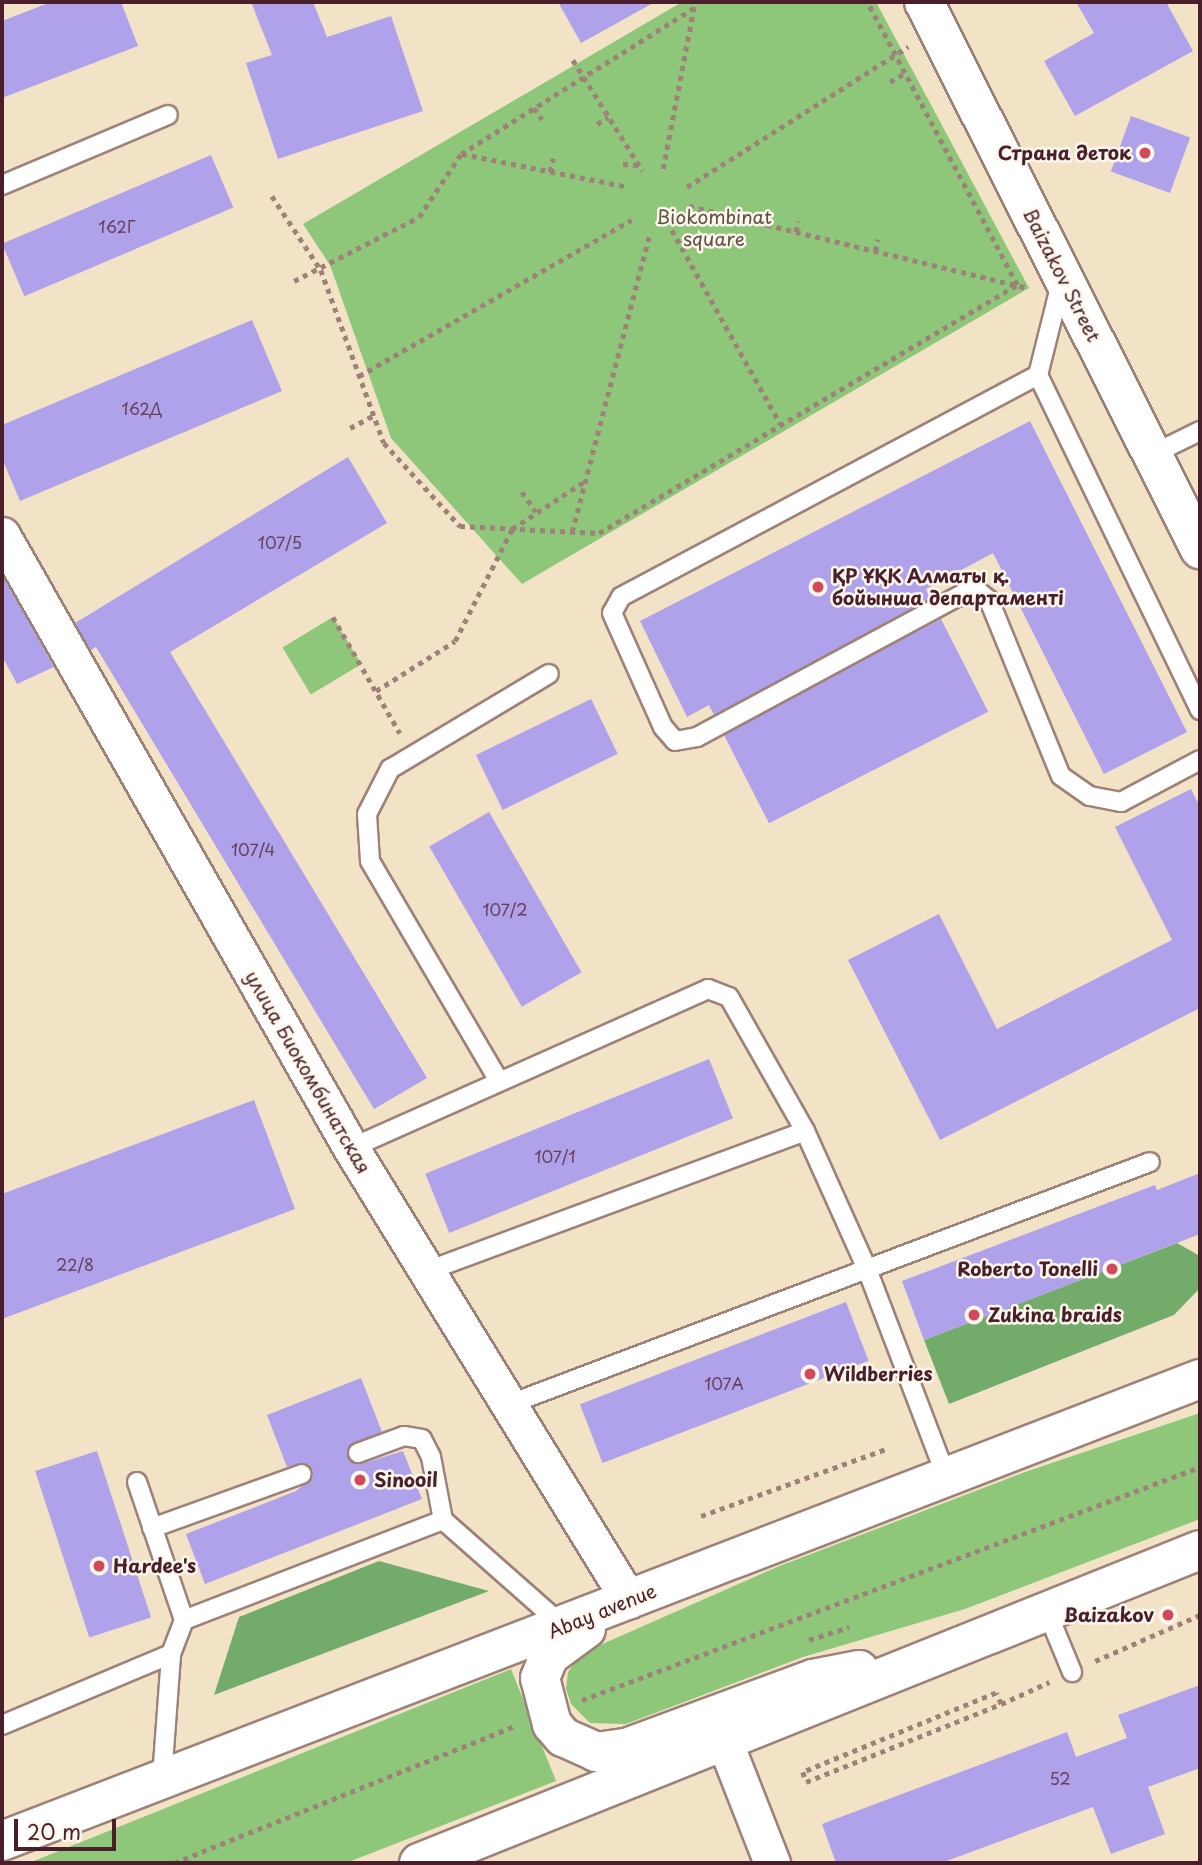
<!DOCTYPE html>
<meta charset="utf-8">
<style>
body{margin:0}
#map{position:relative;width:1202px;height:1865px;overflow:hidden;background:#f2e3c7;font-family:"Playpen Sans",sans-serif}
div>[style]{position:absolute}
[style*='--x']{left:calc(var(--x)*1px);top:calc(var(--y)*1px);width:calc(var(--w)*1px);rotate:calc(var(--a)*1deg)}
.green>*{inset:0;background:#8fc77a;transform-origin:0 0}
.forest>*{inset:0;background:#73ac6a}
.building>*{inset:0;background:#b0a1eb;transform-origin:0 0}
.path>*{height:4.5px;margin-top:-2.25px;transform-origin:0;background:repeating-linear-gradient(90deg,#9e8179 0 5px,transparent 0 10px)}
.roads{filter:drop-shadow(2px 0 #9e8179) drop-shadow(-2px 0 #9e8179) drop-shadow(0 2px #9e8179) drop-shadow(0 -2px #9e8179)}
.service>*{height:18px;margin:-9px;padding:0 9px;transform-origin:9px;border-radius:9px;background:#fff}
.minor>*{height:35px;margin:-17.5px;padding:0 17.5px;transform-origin:17.5px;border-radius:17.5px;background:#fff}
.tertiary>*{height:38px;margin:-19px;padding:0 19px;transform-origin:19px;border-radius:19px;background:#fff}
.secondary>*{height:38px;margin:-19px;padding:0 19px;transform-origin:19px;border-radius:19px;background:#fff}
.dots>*{width:19px;height:19px;translate:-50% -50%;box-sizing:border-box;border:4px solid #fbf7ec;border-radius:50%}
span{translate:-50% -50%;white-space:nowrap;text-align:center;line-height:1.15;-webkit-text-stroke:5px #fbf7ec;paint-order:stroke}
.number-label{font-size:16px;color:#64405b}
.number-label span{-webkit-text-stroke-width:0}
.poi-label{font-size:19px;color:#4a1f2b;font-weight:700}
.right{translate:-100% -50%;text-align:right}
.left{translate:0 -50%;text-align:left}
.park-label{font-size:19px;color:#5f5143}
.street-label{font-size:19px;color:#4a1f2b}
.frame{position:absolute;inset:0;border:4px solid #4a1f2b;pointer-events:none}
.scale{position:absolute;left:14px;top:1819px;width:102px;height:32px;box-sizing:border-box;border:4px solid #4a1f2b;border-top:0;padding-left:9px;font-size:21px;line-height:24px;white-space:nowrap;color:#4a1f2b;-webkit-text-stroke:5px #fbf7ec;paint-order:stroke}
</style>
<div id="map">
<div class="green">
<div style="clip-path:polygon(682px 2px,876px 2px,1029px 288px,522px 584px,391px 438px,330px 265px,303px 224px)"></div>
<div style="left:333px;top:617px;width:55px;height:59px;rotate:59deg"></div>
<div style="clip-path:polygon(1200px 1413px,1200px 1519px,965px 1609px,803px 1657px,626px 1724px,590px 1723px,571px 1704px,566px 1689px,568px 1672px,582px 1653px,777px 1567px,1028px 1471px)"></div>
<div style="clip-path:polygon(511px 1669px,556px 1781px,346px 1863px,29px 1863px)"></div>
</div>
<div class="forest">
<div style="clip-path:polygon(1177px 1243px,1200px 1256px,1200px 1288px,1174px 1315px,949px 1404px,924px 1340px)"></div>
<div style="clip-path:polygon(379px 1561px,489px 1591px,214px 1695px,239px 1617px)"></div>
</div>
<div class="building">
<div style="clip-path:polygon(51px 2px,121px 2px,138px 46px,2px 98px,2px 21px)"></div>
<div style="clip-path:polygon(251px 2px,313px 2px,327px 37px,391px 16px,423px 111px,278px 159px,246px 63px,272px 55px)"></div>
<div style="clip-path:polygon(558px 2px,655px 2px,581px 43px)"></div>
<div style="clip-path:polygon(1076px 2px,1166px 2px,1193px 51px,1075px 116px,1044px 61px,1094px 33px)"></div>
<div style="left:1131px;top:116px;width:63px;height:59px;rotate:20deg"></div>
<div style="left:211px;top:155px;width:57px;height:227px;rotate:67deg"></div>
<div style="clip-path:polygon(252px 320px,282px 391px,20px 501px,2px 458px,2px 425px)"></div>
<div style="clip-path:polygon(1030px 421px,1187px 732px,1104px 774px,993px 553px,926px 589px,930px 599px,714px 715px,709px 705px,687px 717px,640px 621px)"></div>
<div style="clip-path:polygon(348px 457px,387px 523px,170px 652px,427px 1078px,374px 1109px,96px 647px,91px 650px,75px 623px)"></div>
<div style="clip-path:polygon(2px 575px,54px 667px,17px 684px,2px 656px)"></div>
<div style="left:941px;top:619px;width:104px;height:246px;rotate:63deg"></div>
<div style="left:591px;top:699px;width:61px;height:128px;rotate:64deg"></div>
<div style="clip-path:polygon(1191px 789px,1200px 807px,1200px 1008px,940px 1140px,848px 960px,939px 914px,997px 1029px,1172px 940px,1115px 827px)"></div>
<div style="left:489px;top:812px;width:185px;height:69px;rotate:60deg"></div>
<div style="left:709px;top:1059px;width:64px;height:306px;rotate:68deg"></div>
<div style="clip-path:polygon(254px 1100px,295px 1209px,2px 1319px,2px 1194px)"></div>
<div style="clip-path:polygon(1200px 1173px,1200px 1234px,924px 1340px,902px 1281px,1155px 1185px,1157px 1190px)"></div>
<div style="left:846px;top:1302px;width:63px;height:285px;rotate:69deg"></div>
<div style="clip-path:polygon(361px 1378px,382px 1432px,350px 1445px,348px 1458px,361px 1464px,403px 1451px,422px 1499px,205px 1584px,186px 1534px,296px 1491px,313px 1477px,305px 1463px,287px 1467px,267px 1415px)"></div>
<div style="left:97px;top:1451px;width:175px;height:65px;rotate:72deg"></div>
<div style="clip-path:polygon(1200px 1685px,1200px 1768px,1148px 1787px,1165px 1834px,1111px 1854px,1093px 1807px,941px 1863px,836px 1863px,822px 1824px,1067px 1732px,1076px 1757px,1127px 1738px,1118px 1715px)"></div>
</div>
<div class="path">
<div style="--x:573;--y:60;--w:131;--a:57.8"></div>
<div style="--x:890;--y:82;--w:17;--a:-31"></div>
<div style="--x:534;--y:108;--w:14;--a:54"></div>
<div style="--x:597;--y:124;--w:13;--a:-32"></div>
<div style="--x:462;--y:154;--w:169;--a:11.2"></div>
<div style="--x:623;--y:164;--w:16;--a:4"></div>
<div style="--x:663;--y:169;--w:170;--a:-79.2"></div>
<div style="--x:550;--y:172;--w:14;--a:-78"></div>
<div style="--x:687;--y:187;--w:262;--a:-32.4"></div>
<div style="--x:272;--y:196;--w:89;--a:56.5"></div>
<div style="--x:321;--y:270;--w:184;--a:70"></div>
<div style="--x:384;--y:443;--w:113;--a:47.5"></div>
<div style="--x:460;--y:526;--w:139;--a:2.9"></div>
<div style="--x:599;--y:533;--w:486;--a:-30.7"></div>
<div style="--x:1017;--y:285;--w:320;--a:-117.9"></div>
<div style="--x:689;--y:206;--w:350;--a:13.6"></div>
<div style="--x:672;--y:230;--w:223;--a:60.8"></div>
<div style="--x:796;--y:232;--w:11;--a:-80"></div>
<div style="--x:875;--y:251;--w:12;--a:-76"></div>
<div style="--x:294;--y:281;--w:140;--a:-27.1"></div>
<div style="--x:419;--y:217;--w:76;--a:-56.3"></div>
<div style="--x:461;--y:154;--w:276;--a:-32.1"></div>
<div style="--x:359;--y:376;--w:314;--a:-29.8"></div>
<div style="--x:350;--y:428;--w:27;--a:-28"></div>
<div style="--x:522;--y:492;--w:24;--a:55"></div>
<div style="--x:572;--y:532;--w:310;--a:-75.4"></div>
<div style="--x:333;--y:617;--w:134;--a:60"></div>
<div style="--x:376;--y:691;--w:93;--a:-32.3"></div>
<div style="--x:455;--y:641;--w:126;--a:-63"></div>
<div style="--x:512;--y:529;--w:87;--a:-33.3"></div>
<div style="--x:701;--y:1516;--w:197;--a:-19.9"></div>
<div style="--x:809;--y:1640;--w:42;--a:-18"></div>
<div style="--x:1095;--y:1661;--w:115;--a:-23.7"></div>
<div style="--x:582;--y:1700;--w:660;--a:-20.66"></div>
<div style="--x:1001;--y:1704;--w:12;--a:-114"></div>
<div style="--x:996;--y:1693;--w:209;--a:157.7"></div>
<div style="--x:803;--y:1772;--w:10;--a:73"></div>
<div style="--x:806;--y:1782;--w:210;--a:-21.8"></div>
<div style="--x:1001;--y:1704;--w:53;--a:-24.6"></div>
<div style="--x:174;--y:1863;--w:367;--a:-21.9"></div>
</div>
<div class="roads">
<div class="service">
<div style="--x:2;--y:185;--w:180;--a:-22.9"></div>
<div style="--x:1061;--y:283;--w:95;--a:104"></div>
<div style="--x:1038;--y:375;--w:372;--a:64.2"></div>
<div style="--x:1038;--y:375;--w:472;--a:152"></div>
<div style="--x:621;--y:597;--w:18;--a:119"></div>
<div style="--x:612;--y:613;--w:125;--a:65.9"></div>
<div style="--x:663;--y:727;--w:18;--a:49"></div>
<div style="--x:675;--y:741;--w:22;--a:-10"></div>
<div style="--x:697;--y:737;--w:315;--a:-28.3"></div>
<div style="--x:974;--y:588;--w:19;--a:39"></div>
<div style="--x:989;--y:600;--w:190;--a:67.8"></div>
<div style="--x:1061;--y:776;--w:35;--a:35"></div>
<div style="--x:1090;--y:796;--w:32;--a:11"></div>
<div style="--x:1121;--y:802;--w:89;--a:-28"></div>
<div style="--x:1153;--y:454;--w:52;--a:-26.1"></div>
<div style="--x:499;--y:1081;--w:255;--a:-120.4"></div>
<div style="--x:370;--y:861;--w:47;--a:-93.7"></div>
<div style="--x:367;--y:814;--w:51;--a:-62.9"></div>
<div style="--x:390;--y:769;--w:185;--a:-30.9"></div>
<div style="--x:351;--y:1148;--w:391;--a:-24"></div>
<div style="--x:708;--y:989;--w:22;--a:21"></div>
<div style="--x:729;--y:997;--w:154;--a:60.4"></div>
<div style="--x:805;--y:1131;--w:151;--a:65.8"></div>
<div style="--x:867;--y:1269;--w:222;--a:69.1"></div>
<div style="--x:427;--y:1271;--w:403;--a:-20.3"></div>
<div style="--x:510;--y:1404;--w:684;--a:-20.71"></div>
<div style="--x:358;--y:1453;--w:49;--a:-20.3"></div>
<div style="--x:404;--y:1436;--w:18;--a:9"></div>
<div style="--x:422;--y:1439;--w:20;--a:63"></div>
<div style="--x:431;--y:1457;--w:64;--a:79.2"></div>
<div style="--x:137;--y:1482;--w:146;--a:71.2"></div>
<div style="--x:152;--y:1528;--w:159;--a:-19.8"></div>
<div style="--x:1048;--y:1614;--w:63;--a:67.5"></div>
<div style="--x:2;--y:1725;--w:183;--a:-22.8"></div>
<div style="--x:162;--y:1778;--w:124;--a:-85.8"></div>
<div style="--x:171;--y:1654;--w:36;--a:-69"></div>
<div style="--x:184;--y:1620;--w:278;--a:-21.1"></div>
<div style="--x:443;--y:1520;--w:159;--a:41.4"></div>
</div>
<div class="minor">
<div style="--x:2;--y:535;--w:705;--a:60.35"></div>
<div style="--x:351;--y:1148;--w:531;--a:58.41"></div>
<div style="--x:725;--y:1743;--w:129;--a:68.6"></div>
</div>
<div class="tertiary">
<div style="--x:924;--y:2;--w:613;--a:63.23"></div>
</div>
<div class="secondary">
<div style="--x:586;--y:1629;--w:46;--a:143.9"></div>
<div style="--x:549;--y:1656;--w:24;--a:112"></div>
<div style="--x:540;--y:1678;--w:48;--a:75.4"></div>
<div style="--x:552;--y:1724;--w:17;--a:50"></div>
<div style="--x:563;--y:1737;--w:36;--a:24"></div>
<div style="--x:596;--y:1752;--w:30;--a:-8"></div>
<div style="--x:626;--y:1748;--w:199;--a:-20.3"></div>
<div style="--x:813;--y:1679;--w:47;--a:-11.1"></div>
<div style="--x:2;--y:1841;--w:1284;--a:-21.09"></div>
<div style="--x:419;--y:1863;--w:841;--a:-21.84"></div>
</div>
</div>
<div class="dots">
<div style="left:1145px;top:153px;background:#d1495b"></div>
<div style="left:818px;top:587px;background:#d1495b"></div>
<div style="left:1112px;top:1269px;background:#d1495b"></div>
<div style="left:974px;top:1315px;background:#d1495b"></div>
<div style="left:810px;top:1374px;background:#d1495b"></div>
<div style="left:360px;top:1480px;background:#d1495b"></div>
<div style="left:99px;top:1566px;background:#d1495b"></div>
<div style="left:1168px;top:1615px;background:#d1495b"></div>
</div>
<div class="number-label">
<span style="left:117px;top:226px">162Г</span>
<span style="left:142px;top:408px">162Д</span>
<span style="left:280px;top:542px">107/5</span>
<span style="left:253px;top:849px">107/4</span>
<span style="left:505px;top:909px">107/2</span>
<span style="left:555px;top:1156px">107/1</span>
<span style="left:75px;top:1264px">22/8</span>
<span style="left:724px;top:1383px">107А</span>
<span style="left:1060px;top:1778px">52</span>
</div>
<div class="poi-label">
<span class="right" style="left:1131px;top:153px">Страна деток</span>
<span class="left" style="left:832px;top:587px">ҚР ҰҚК Алматы қ.<br>бойынша департаменті</span>
<span class="right" style="left:1098px;top:1269px">Roberto Tonelli</span>
<span class="left" style="left:988px;top:1315px">Zukina braids</span>
<span class="left" style="left:824px;top:1374px">Wildberries</span>
<span class="left" style="left:374px;top:1480px">Sinooil</span>
<span class="left" style="left:113px;top:1566px">Hardee's</span>
<span class="right" style="left:1154px;top:1615px">Baizakov</span>
</div>
<div class="park-label">
<span style="left:714px;top:228px">Biokombinat<br>square</span>
</div>
<div class="street-label">
<span style="left:1062px;top:275px;rotate:63deg">Baizakov Street</span>
<span style="left:308px;top:1072px;rotate:60deg">улица Биокомбинатская</span>
<span style="left:602px;top:1611px;rotate:-22deg">Abay avenue</span>
</div>
<div class="frame"></div>
<div class="scale">20 m</div>
</div>
